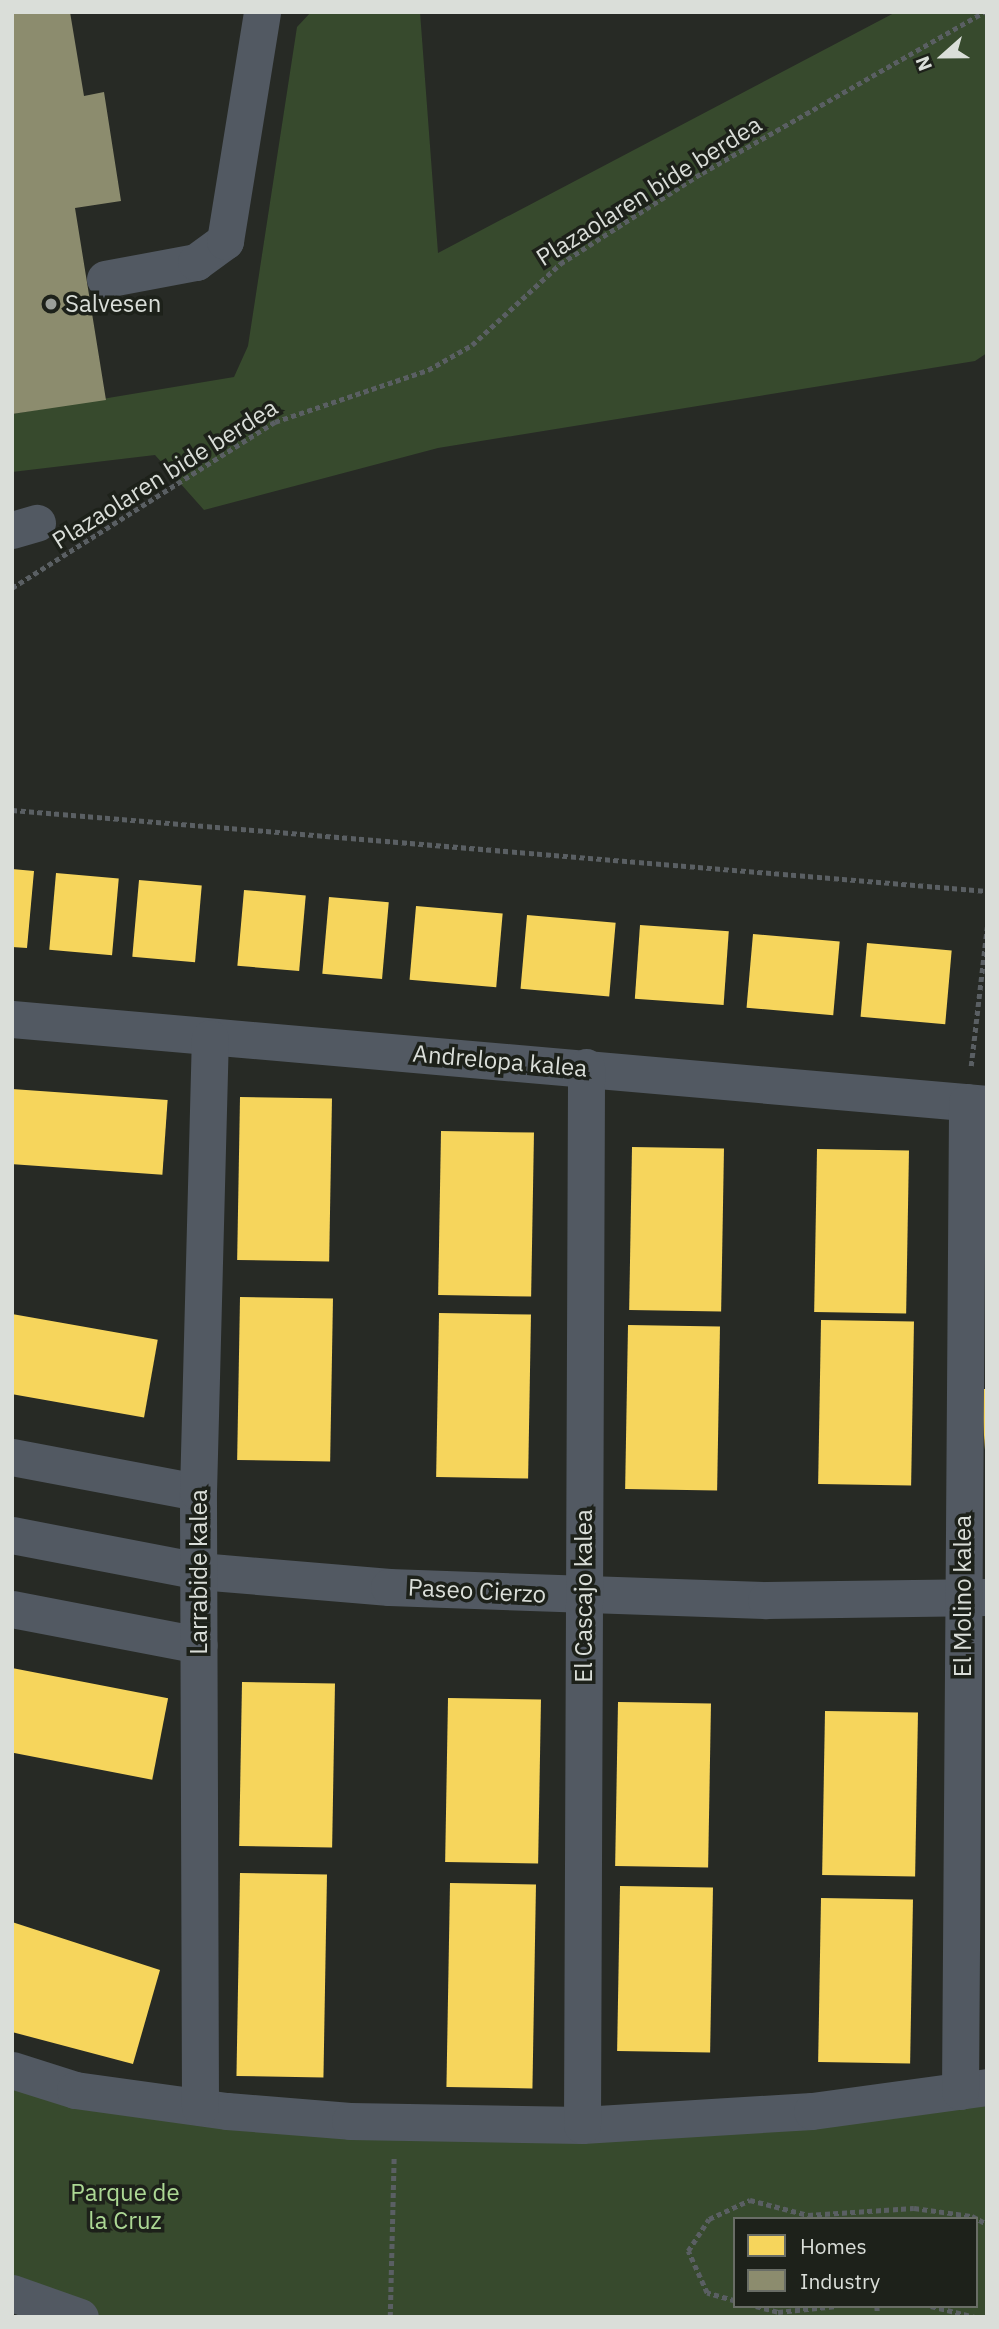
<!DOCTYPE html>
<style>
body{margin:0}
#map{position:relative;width:999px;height:2329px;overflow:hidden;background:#272a25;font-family:"IBM Plex Sans",sans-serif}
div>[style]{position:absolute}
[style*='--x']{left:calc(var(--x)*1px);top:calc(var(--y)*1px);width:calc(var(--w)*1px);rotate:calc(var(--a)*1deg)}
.green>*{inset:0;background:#374a2d}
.homes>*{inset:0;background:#f6d55c;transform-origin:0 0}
.industry>*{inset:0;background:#8c8c6e}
.path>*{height:4.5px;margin-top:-2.25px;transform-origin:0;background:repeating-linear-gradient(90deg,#5a5f63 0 5px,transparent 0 8.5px)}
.minor>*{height:37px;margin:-18.5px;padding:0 18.5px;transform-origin:18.5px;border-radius:18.5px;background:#525962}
.dots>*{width:19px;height:19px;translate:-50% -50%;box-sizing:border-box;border:4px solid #1d211a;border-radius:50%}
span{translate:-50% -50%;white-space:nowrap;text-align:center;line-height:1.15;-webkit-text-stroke:7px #1d211a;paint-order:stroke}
.street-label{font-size:24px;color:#daded9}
.poi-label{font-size:24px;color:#daded9}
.left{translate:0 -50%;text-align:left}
.park-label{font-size:24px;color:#acd894}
.frame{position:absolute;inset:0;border:14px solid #daded9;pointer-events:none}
.legend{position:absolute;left:733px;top:2217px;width:245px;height:91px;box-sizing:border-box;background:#1d211a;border:2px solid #696d66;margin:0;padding:9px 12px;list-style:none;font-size:21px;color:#daded9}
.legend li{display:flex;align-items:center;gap:14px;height:35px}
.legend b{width:35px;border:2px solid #696d66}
.north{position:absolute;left:908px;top:21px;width:70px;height:70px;-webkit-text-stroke:5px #1d211a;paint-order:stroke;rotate:249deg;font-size:19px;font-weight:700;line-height:28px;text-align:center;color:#daded9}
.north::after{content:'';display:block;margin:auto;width:24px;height:32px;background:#daded9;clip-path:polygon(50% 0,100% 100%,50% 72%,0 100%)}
</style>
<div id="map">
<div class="green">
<div style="clip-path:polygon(311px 12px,420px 12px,438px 253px,896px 12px,987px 12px,987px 353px,975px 361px,438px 448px,204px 510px,155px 455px,12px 472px,12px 414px,234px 377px,248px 346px,297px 27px)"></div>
<div style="clip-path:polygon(evenodd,12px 2071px,350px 2121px,987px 2086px,987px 2317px,80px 2317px,12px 2293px,12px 2071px,735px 2219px,976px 2219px,976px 2306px,735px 2306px,735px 2219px)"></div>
</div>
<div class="homes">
<div style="clip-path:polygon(12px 869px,34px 871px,27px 948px,12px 947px)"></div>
<div style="left:56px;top:873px;width:63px;height:77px;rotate:5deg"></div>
<div style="left:139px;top:880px;width:63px;height:77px;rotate:5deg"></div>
<div style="left:244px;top:890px;width:62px;height:76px;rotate:5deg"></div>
<div style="left:329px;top:897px;width:60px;height:77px;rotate:5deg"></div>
<div style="left:416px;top:906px;width:87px;height:74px;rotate:5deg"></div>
<div style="left:527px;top:915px;width:89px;height:74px;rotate:5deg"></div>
<div style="left:640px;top:925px;width:89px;height:74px;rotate:4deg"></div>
<div style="left:753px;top:934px;width:87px;height:74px;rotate:5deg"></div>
<div style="left:867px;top:943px;width:85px;height:74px;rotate:5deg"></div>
<div style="left:12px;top:1089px;width:156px;height:75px;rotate:4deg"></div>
<div style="left:240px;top:1097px;width:92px;height:163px;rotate:1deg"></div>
<div style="left:441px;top:1131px;width:93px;height:164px;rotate:1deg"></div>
<div style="left:632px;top:1147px;width:92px;height:163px;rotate:1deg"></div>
<div style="left:817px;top:1149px;width:92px;height:163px;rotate:1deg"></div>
<div style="left:240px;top:1297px;width:93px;height:163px;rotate:1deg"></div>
<div style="left:439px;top:1313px;width:92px;height:164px;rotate:1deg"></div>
<div style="left:12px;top:1314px;width:148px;height:79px;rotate:10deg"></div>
<div style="left:821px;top:1320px;width:93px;height:164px;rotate:1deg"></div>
<div style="left:628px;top:1325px;width:92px;height:164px;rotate:1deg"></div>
<div style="clip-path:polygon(981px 1389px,987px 1389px,987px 1450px,985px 1450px)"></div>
<div style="left:12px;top:1668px;width:159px;height:83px;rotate:11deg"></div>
<div style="left:242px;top:1682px;width:93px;height:164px;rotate:1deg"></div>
<div style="left:448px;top:1698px;width:93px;height:164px;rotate:1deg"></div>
<div style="left:618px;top:1702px;width:93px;height:164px;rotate:1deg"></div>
<div style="left:825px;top:1711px;width:93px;height:164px;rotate:1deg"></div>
<div style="left:240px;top:1873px;width:87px;height:203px;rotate:1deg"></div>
<div style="left:450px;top:1883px;width:86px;height:204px;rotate:1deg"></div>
<div style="left:620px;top:1886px;width:93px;height:165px;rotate:1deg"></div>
<div style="left:821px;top:1898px;width:92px;height:164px;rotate:1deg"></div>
<div style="clip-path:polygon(12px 1922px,160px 1970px,133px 2064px,12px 2032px)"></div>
</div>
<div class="industry">
<div style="clip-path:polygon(12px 12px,70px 12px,84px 96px,104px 92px,121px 201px,75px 208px,106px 400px,12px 414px)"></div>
</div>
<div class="path">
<div style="--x:12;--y:588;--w:311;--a:-32.3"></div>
<div style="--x:275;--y:422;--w:162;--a:-18.8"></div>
<div style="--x:428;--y:370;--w:51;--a:-29.6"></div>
<div style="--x:472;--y:345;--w:120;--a:-42.6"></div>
<div style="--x:560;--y:264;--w:169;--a:-32.7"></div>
<div style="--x:702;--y:173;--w:325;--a:-29.7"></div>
<div style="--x:12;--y:810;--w:978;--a:4.75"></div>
<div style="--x:971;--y:1066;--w:140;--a:-83.4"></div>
<div style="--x:735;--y:2301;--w:29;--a:-164"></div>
<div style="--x:707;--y:2293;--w:46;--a:-114.3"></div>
<div style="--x:688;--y:2251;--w:38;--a:-57"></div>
<div style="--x:709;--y:2219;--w:45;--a:-24.9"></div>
<div style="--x:750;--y:2200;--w:60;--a:14.5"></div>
<div style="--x:808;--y:2215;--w:106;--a:-3.8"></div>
<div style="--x:914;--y:2208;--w:59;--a:7.9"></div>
<div style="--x:972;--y:2216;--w:17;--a:28"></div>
<div style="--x:756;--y:2306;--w:23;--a:15"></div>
<div style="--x:778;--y:2312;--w:59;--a:-5.8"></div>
<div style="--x:877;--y:2306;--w:11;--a:85"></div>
<div style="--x:931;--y:2306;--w:45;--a:14"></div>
<div style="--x:390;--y:2317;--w:160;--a:-88.6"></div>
</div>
<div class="minor">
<div style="--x:105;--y:279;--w:93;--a:-10.6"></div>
<div style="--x:196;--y:262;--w:36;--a:-36"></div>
<div style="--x:225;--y:241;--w:232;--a:-80.8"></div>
<div style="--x:12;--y:530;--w:26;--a:-16"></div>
<div style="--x:12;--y:1019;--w:979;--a:4.98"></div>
<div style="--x:12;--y:1457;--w:189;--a:10.7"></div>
<div style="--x:12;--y:1535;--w:190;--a:10.9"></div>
<div style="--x:199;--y:1571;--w:191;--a:4.8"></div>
<div style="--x:389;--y:1587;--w:377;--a:2"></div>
<div style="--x:766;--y:1600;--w:221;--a:-0.8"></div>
<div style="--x:12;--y:1609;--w:190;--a:10.9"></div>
<div style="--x:12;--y:2070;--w:66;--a:17.6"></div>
<div style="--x:75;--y:2090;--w:153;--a:7.9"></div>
<div style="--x:227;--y:2111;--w:123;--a:4.6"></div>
<div style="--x:350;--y:2121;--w:232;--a:1"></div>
<div style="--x:582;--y:2125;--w:230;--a:-3.5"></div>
<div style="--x:812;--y:2111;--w:177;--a:-7.8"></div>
<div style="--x:960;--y:2091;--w:989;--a:-89.59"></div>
<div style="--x:200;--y:2107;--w:615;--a:-90.19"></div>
<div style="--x:198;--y:1492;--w:454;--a:-88.5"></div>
<div style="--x:582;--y:2125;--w:1058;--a:-89.78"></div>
<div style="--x:12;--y:2293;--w:72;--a:19.4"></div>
</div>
<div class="dots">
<div style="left:51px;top:304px;background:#9b9f9a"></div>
</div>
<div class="street-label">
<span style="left:649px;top:191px;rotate:-32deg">Plazaolaren bide berdea</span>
<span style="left:165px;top:474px;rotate:-32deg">Plazaolaren bide berdea</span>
<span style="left:500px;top:1061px;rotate:5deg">Andrelopa kalea</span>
<span style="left:199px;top:1572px;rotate:-90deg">Larrabide kalea</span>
<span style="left:477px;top:1591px;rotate:3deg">Paseo Cierzo</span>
<span style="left:584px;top:1596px;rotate:-90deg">El Cascajo kalea</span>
<span style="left:963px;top:1596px;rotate:-90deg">El Molino kalea</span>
</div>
<div class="poi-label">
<span class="left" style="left:65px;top:304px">Salvesen</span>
</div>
<div class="park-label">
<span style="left:125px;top:2207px">Parque de<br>la Cruz</span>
</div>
<div class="frame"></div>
<ul class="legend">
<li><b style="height:19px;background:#f6d55c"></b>Homes</li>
<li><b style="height:19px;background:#8c8c6e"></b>Industry</li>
</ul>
<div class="north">N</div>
</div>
